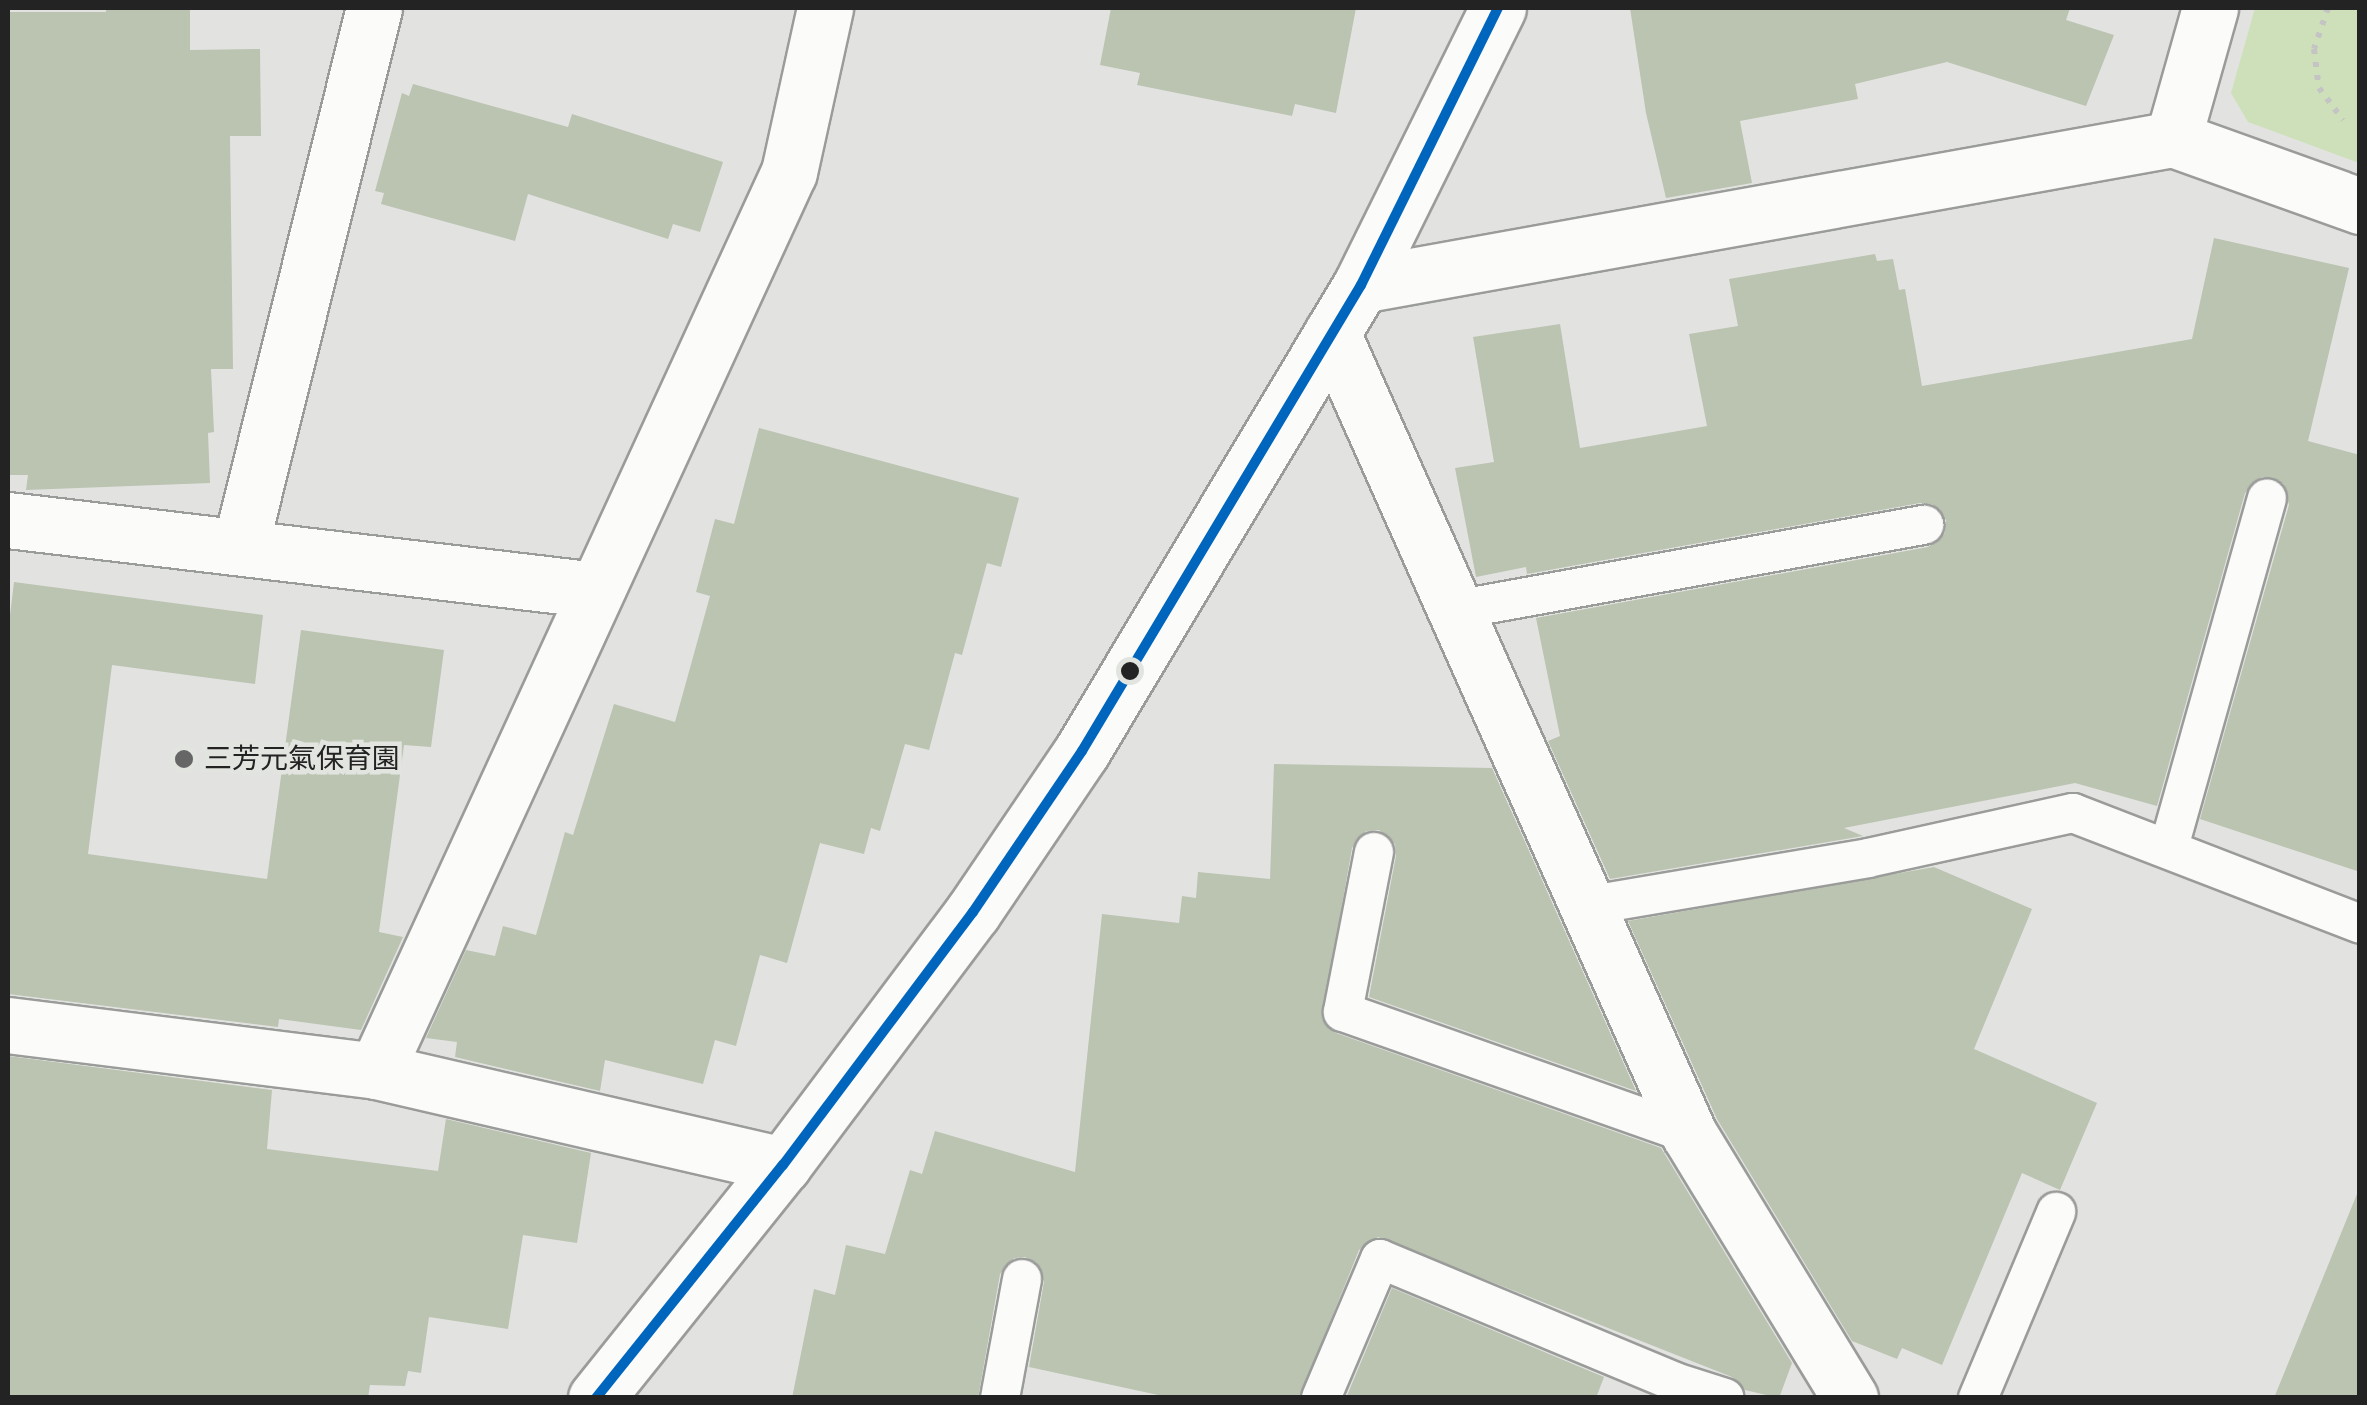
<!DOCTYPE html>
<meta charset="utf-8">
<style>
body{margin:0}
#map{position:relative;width:2367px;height:1405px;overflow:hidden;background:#e2e3e1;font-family:"DejaVu Sans","Noto Sans JP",sans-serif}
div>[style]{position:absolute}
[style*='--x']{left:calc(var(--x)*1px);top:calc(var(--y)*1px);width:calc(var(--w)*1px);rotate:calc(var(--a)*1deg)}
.green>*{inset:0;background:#cee0b9}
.building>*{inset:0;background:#bbc3b1}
.path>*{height:6px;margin-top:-3px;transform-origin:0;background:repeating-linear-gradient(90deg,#c4c4c4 0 5px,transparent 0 13px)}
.roads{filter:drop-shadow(2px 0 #9a9c9a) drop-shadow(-2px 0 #9a9c9a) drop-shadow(0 2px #9a9c9a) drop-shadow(0 -2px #9a9c9a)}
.service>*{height:38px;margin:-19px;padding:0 19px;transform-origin:19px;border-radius:19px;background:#fbfbfa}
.minor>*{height:55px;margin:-27.5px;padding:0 27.5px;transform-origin:27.5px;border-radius:27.5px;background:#fbfbfa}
.tertiary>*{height:55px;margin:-27.5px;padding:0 27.5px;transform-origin:27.5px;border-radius:27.5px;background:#fbfbfa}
.bus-1>*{height:10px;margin:-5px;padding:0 5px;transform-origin:5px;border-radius:5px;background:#0065bd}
.dots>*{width:28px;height:28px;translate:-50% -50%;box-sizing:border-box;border:5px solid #e2e4e0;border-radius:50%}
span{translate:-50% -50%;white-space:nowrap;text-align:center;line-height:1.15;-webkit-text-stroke:9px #e2e4e0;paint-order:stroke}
.poi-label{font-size:28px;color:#222322}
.left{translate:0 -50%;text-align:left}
.frame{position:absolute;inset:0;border:10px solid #222322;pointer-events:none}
</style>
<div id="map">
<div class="green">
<div style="clip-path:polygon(2255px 8px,2359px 8px,2359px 163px,2248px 122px,2231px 93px)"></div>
</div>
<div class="building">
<div style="clip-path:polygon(106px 8px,190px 8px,190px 50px,260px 49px,261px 136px,230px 136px,233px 369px,211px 369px,214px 432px,208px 433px,210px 483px,26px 490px,28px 475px,8px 475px,8px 12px,106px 12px)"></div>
<div style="clip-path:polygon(1111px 8px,1356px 8px,1336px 113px,1295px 104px,1292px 116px,1137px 85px,1140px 73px,1100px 65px)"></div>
<div style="clip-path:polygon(1630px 8px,2070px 8px,2066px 20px,2114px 35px,2086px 106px,1947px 62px,1855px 84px,1858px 99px,1740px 121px,1752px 183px,1666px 198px,1646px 113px)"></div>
<div style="clip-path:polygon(413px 84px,568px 127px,572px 114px,723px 162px,700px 232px,673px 224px,668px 239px,528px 194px,515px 241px,381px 204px,384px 193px,375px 191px,402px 93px,409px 96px)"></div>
<div style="clip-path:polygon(2214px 238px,2349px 268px,2308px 441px,2360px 455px,2360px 872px,2200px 819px,2289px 505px,2284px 484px,2262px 477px,2245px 493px,2157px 806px,2075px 783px,1844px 828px,1863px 836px,1610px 879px,1548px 741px,1560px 736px,1536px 618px,1928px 547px,1945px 533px,1946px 520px,1932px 504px,1920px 503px,1527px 574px,1526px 567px,1476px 577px,1455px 468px,1494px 462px,1473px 337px,1560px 324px,1580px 448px,1707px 426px,1689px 334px,1738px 326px,1729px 279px,1875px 254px,1877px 261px,1893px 259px,1899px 290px,1905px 289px,1922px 386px,2192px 339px)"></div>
<div style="clip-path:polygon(759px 428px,1019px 498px,1001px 567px,987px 563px,962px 655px,955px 653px,929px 750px,905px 744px,880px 831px,871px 828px,864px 854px,820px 843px,787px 963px,760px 955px,736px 1046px,715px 1040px,703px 1084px,605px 1060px,600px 1091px,455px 1057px,457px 1042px,426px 1038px,466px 950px,495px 956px,503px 926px,536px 935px,565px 832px,573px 835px,614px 704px,675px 722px,710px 596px,696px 592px,715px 519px,734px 524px)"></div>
<div style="clip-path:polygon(14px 582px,263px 615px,255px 684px,112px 665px,88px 854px,267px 879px,301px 630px,444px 650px,431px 747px,404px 745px,379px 932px,403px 937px,361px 1030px,279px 1019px,278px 1027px,8px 994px,8px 632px)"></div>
<div style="clip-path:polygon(1274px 764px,1492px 768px,1636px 1091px,1369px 997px,1396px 856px,1395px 844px,1379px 830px,1366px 831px,1352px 848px,1322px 1019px,1336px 1033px,1661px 1148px,1792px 1363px,1779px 1398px,1745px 1390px,1732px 1377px,1378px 1237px,1359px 1250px,1299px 1398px,1172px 1398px,1029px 1367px,1044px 1282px,1037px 1263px,1025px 1257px,1014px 1258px,1000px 1274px,978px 1398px,792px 1398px,814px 1289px,835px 1295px,846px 1245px,885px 1254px,910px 1170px,922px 1174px,935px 1131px,1075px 1172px,1102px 914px,1179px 923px,1182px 896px,1196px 898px,1198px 872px,1270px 879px)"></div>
<div style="clip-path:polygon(1934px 867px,2032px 909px,1974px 1049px,2097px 1103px,2060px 1190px,2022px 1173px,1942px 1365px,1902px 1348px,1897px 1359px,1852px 1341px,1717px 1119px,1628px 921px)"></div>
<div style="clip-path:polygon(8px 1056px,272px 1090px,267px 1149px,438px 1171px,446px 1119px,591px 1153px,577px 1243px,523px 1235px,508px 1329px,429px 1317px,421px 1373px,408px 1371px,405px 1386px,370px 1385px,368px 1398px,8px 1398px)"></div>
<div style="clip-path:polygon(2357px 1194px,2360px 1398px,2274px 1398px)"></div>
<div style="clip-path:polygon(1392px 1288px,1604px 1377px,1596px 1398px,1346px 1398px)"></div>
</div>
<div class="path">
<div style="--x:2328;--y:8;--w:43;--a:108.9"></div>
<div style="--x:2314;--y:49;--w:39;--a:83"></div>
<div style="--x:2319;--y:88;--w:40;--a:53"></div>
</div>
<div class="roads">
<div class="service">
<div style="--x:1455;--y:610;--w:477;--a:-10.3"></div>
<div style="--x:2169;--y:847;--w:362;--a:-74.3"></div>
<div style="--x:1374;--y:852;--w:163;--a:101"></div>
<div style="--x:1343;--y:1012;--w:367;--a:19.4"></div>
<div style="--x:1591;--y:905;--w:281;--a:-9.6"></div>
<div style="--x:1868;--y:858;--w:210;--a:-12.4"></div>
<div style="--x:2073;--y:813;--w:308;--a:21.1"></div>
<div style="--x:1000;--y:1398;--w:121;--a:-79.5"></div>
<div style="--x:1321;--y:1398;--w:151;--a:-67"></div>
<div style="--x:1380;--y:1259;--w:320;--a:22.6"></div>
<div style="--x:1675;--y:1382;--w:52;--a:17.7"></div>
<div style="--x:1978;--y:1398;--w:202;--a:-67.2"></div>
</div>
<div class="minor">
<div style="--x:2173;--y:139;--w:136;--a:-74.2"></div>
<div style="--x:1361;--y:285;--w:825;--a:-10.19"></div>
<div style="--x:2173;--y:139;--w:199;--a:19.7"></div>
<div style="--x:1332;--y:333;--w:877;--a:65.98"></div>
<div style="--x:1689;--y:1134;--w:309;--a:58.6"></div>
<div style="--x:8;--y:520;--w:592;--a:6.79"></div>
<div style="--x:240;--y:547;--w:555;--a:-76.04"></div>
<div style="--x:8;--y:1025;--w:371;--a:7.1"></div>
<div style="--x:376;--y:1071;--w:418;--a:13"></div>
<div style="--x:376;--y:1071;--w:989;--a:-65.33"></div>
<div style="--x:789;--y:172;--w:168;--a:-77.6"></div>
</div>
<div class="tertiary">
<div style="--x:596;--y:1398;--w:299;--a:-51.3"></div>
<div style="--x:783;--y:1165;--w:316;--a:-53.1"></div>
<div style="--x:973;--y:912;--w:194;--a:-55.9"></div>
<div style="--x:1082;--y:751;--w:543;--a:-59.09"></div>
<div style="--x:1361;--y:285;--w:309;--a:-63.7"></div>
</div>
</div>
<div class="bus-1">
<div style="--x:596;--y:1398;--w:299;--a:-51.3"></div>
<div style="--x:783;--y:1165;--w:316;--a:-53.1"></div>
<div style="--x:973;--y:912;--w:194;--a:-55.9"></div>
<div style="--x:1082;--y:751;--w:543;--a:-59.09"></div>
<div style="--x:1361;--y:285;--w:309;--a:-63.7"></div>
</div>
<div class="dots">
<div style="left:1130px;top:671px;background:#222322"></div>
<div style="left:184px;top:759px;background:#656665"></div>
</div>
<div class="poi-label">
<span class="left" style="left:204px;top:759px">三芳元氣保育園</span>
</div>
<div class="frame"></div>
</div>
